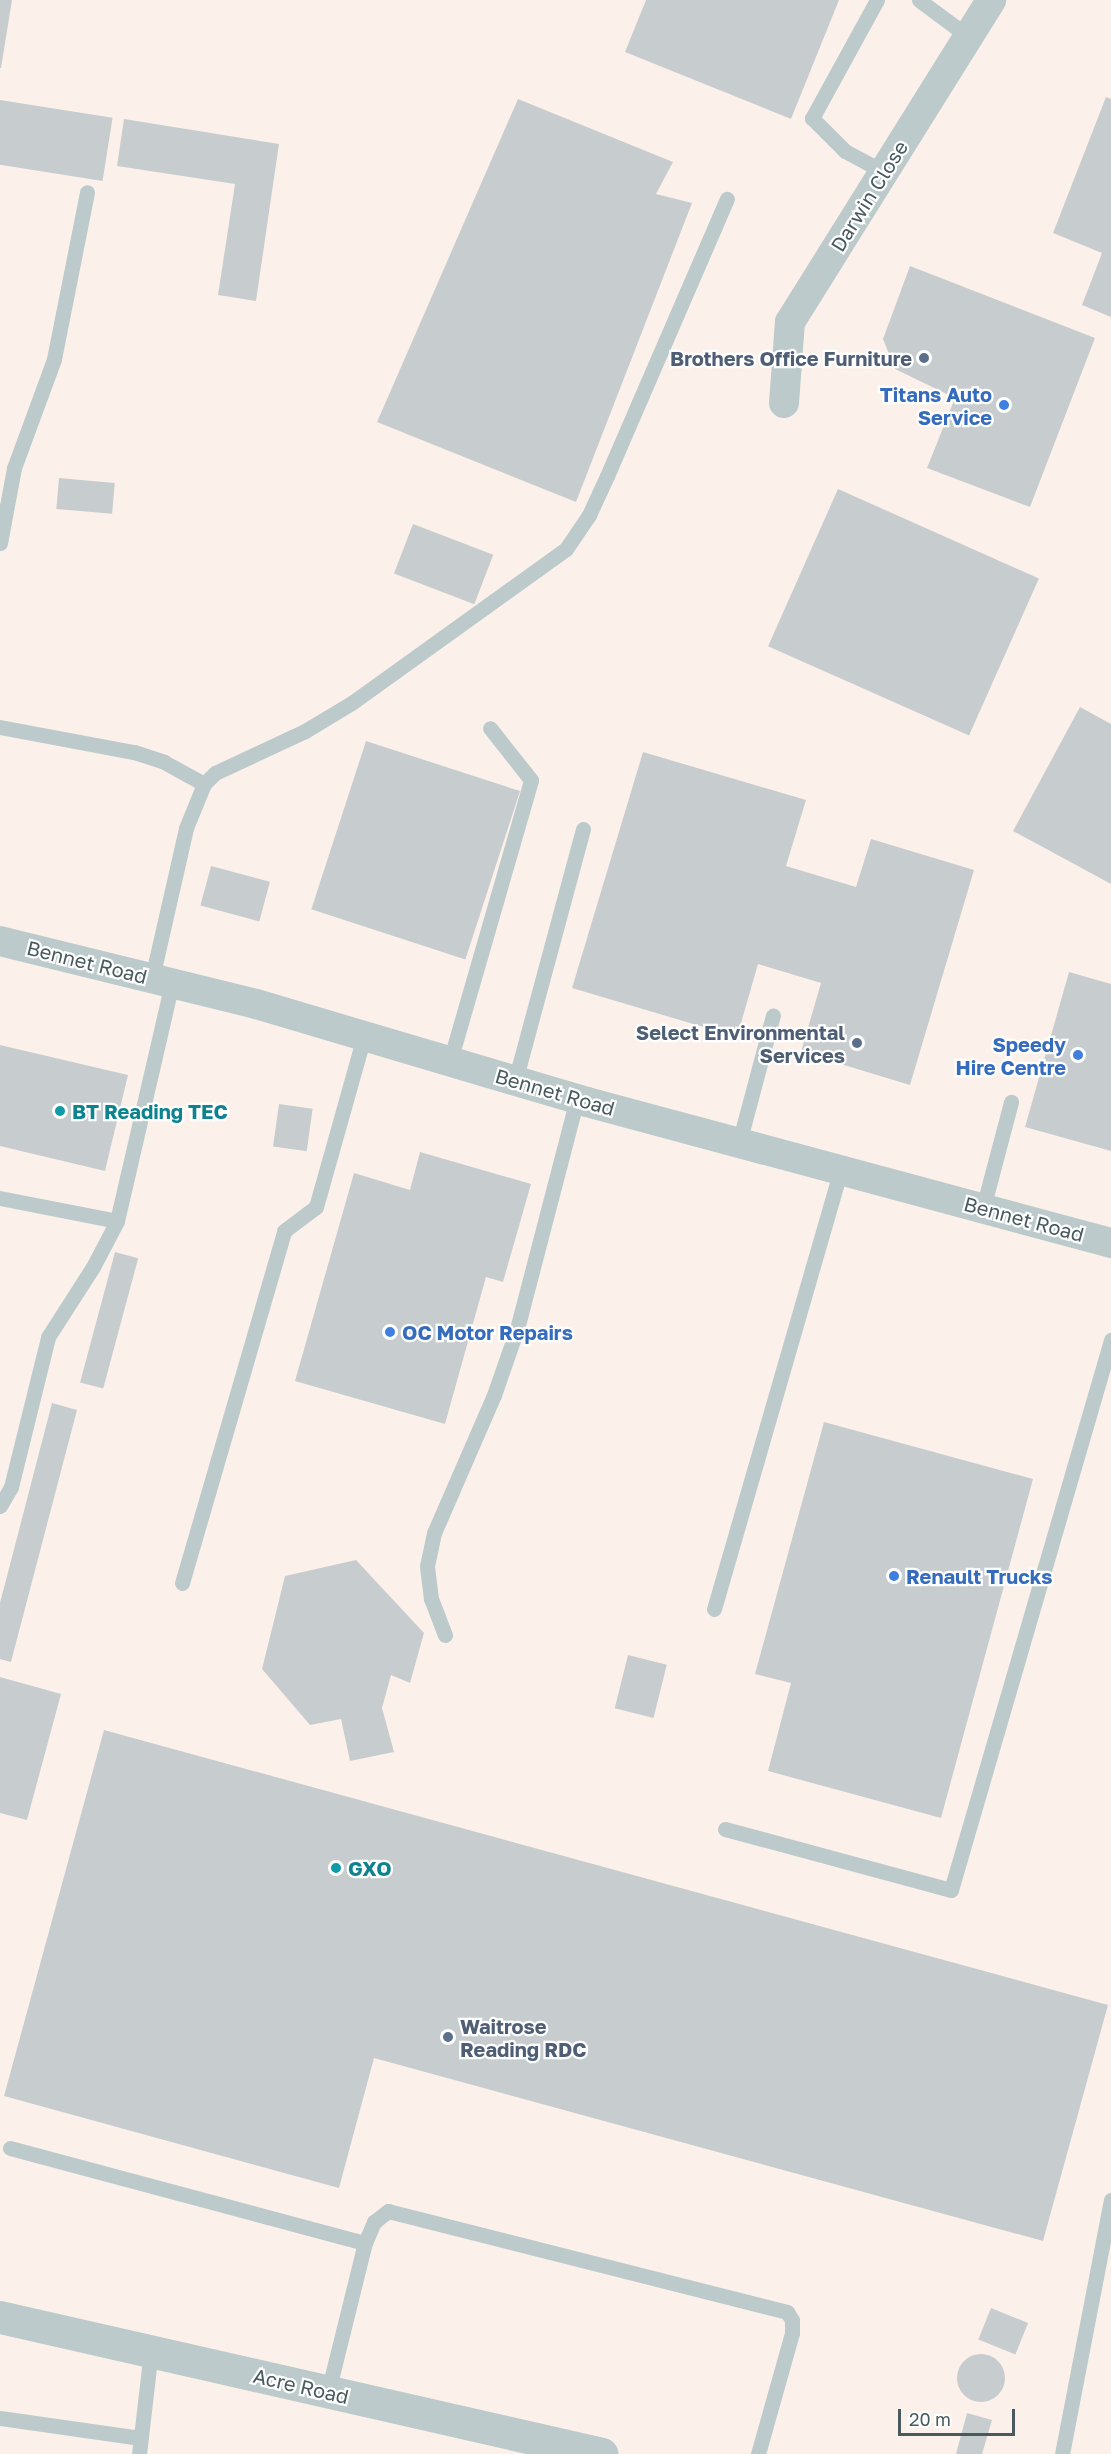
<!DOCTYPE html>
<style>
body{margin:0}
#map{position:relative;width:1111px;height:2454px;overflow:hidden;background:#f2f0f1;font-family:"Golos Text",sans-serif}
div>[style]{position:absolute}
[style*='--x']{left:calc(var(--x)*1px);top:calc(var(--y)*1px);width:calc(var(--w)*1px);rotate:calc(var(--a)*1deg)}
.commercial>*{inset:0;background:#fcf1ea;transform-origin:0 0}
.building>*{inset:0;background:#c7cdcf;transform-origin:0 0}
.round{border-radius:50%}
.service>*{height:15px;margin:-7.5px;padding:0 7.5px;transform-origin:7.5px;border-radius:7.5px;background:#bccacc}
.minor>*{height:30px;margin:-15px;padding:0 15px;transform-origin:15px;border-radius:15px;background:#bccacc}
.tertiary>*{height:33px;margin:-16.5px;padding:0 16.5px;transform-origin:16.5px;border-radius:16.5px;background:#bccacc}
.dots>*{width:16px;height:16px;translate:-50% -50%;box-sizing:border-box;border:3px solid #fff;border-radius:50%}
span{translate:-50% -50%;white-space:nowrap;text-align:center;line-height:1.15;-webkit-text-stroke:4.5px #fff;paint-order:stroke}
.street-label{font-size:20px;color:#485a5d}
.service-label{font-size:20px;color:#4e5e75;font-weight:700}
.right{translate:-100% -50%;text-align:right}
.left{translate:0 -50%;text-align:left}
.shop-label{font-size:20px;color:#366cbe;font-weight:700}
.culture-label{font-size:20px;color:#0d838f;font-weight:700}
.scale{position:absolute;left:898px;top:2409px;width:117px;height:27px;box-sizing:border-box;border:3px solid #485a5d;border-top:0;padding-left:8px;font-size:18px;line-height:21px;white-space:nowrap;color:#485a5d;-webkit-text-stroke:4px #fff;paint-order:stroke}
</style>
<div id="map">
<div class="commercial">
<div style="left:0;top:0;width:1111px;height:2454px"></div>
</div>
<div class="building">
<div style="clip-path:polygon(0 0,12px 0,1px 68px,0 68px)"></div>
<div style="clip-path:polygon(646px 0,839px 0,791px 119px,625px 52px)"></div>
<div style="clip-path:polygon(1106px 97px,1111px 99px,1111px 317px,1082px 305px,1102px 253px,1053px 233px)"></div>
<div style="clip-path:polygon(518px 99px,673px 162px,656px 194px,692px 203px,576px 502px,377px 422px)"></div>
<div style="left:0;top:100px;width:114px;height:64px;rotate:9deg"></div>
<div style="clip-path:polygon(124px 119px,279px 144px,256px 301px,218px 295px,235px 184px,117px 166px)"></div>
<div style="clip-path:polygon(910px 266px,1095px 338px,1030px 507px,927px 468px,955px 398px,895px 369px,883px 339px)"></div>
<div style="left:59px;top:478px;width:56px;height:31px;rotate:5deg"></div>
<div style="left:838px;top:489px;width:220px;height:172px;rotate:24deg"></div>
<div style="left:413px;top:524px;width:86px;height:53px;rotate:21deg"></div>
<div style="clip-path:polygon(1080px 707px,1111px 724px,1111px 884px,1013px 831px)"></div>
<div style="left:366px;top:741px;width:162px;height:177px;rotate:18deg"></div>
<div style="clip-path:polygon(643px 752px,806px 800px,786px 866px,856px 887px,871px 839px,974px 870px,910px 1085px,801px 1052px,821px 983px,758px 964px,737px 1037px,572px 988px)"></div>
<div style="left:211px;top:866px;width:61px;height:41px;rotate:15deg"></div>
<div style="clip-path:polygon(1069px 972px,1111px 984px,1111px 1151px,1025px 1127px)"></div>
<div style="clip-path:polygon(0 1045px,128px 1075px,105px 1171px,0 1146px)"></div>
<div style="left:279px;top:1104px;width:34px;height:43px;rotate:8deg"></div>
<div style="clip-path:polygon(420px 1152px,531px 1184px,503px 1282px,486px 1277px,445px 1424px,295px 1381px,354px 1173px,410px 1190px)"></div>
<div style="left:115px;top:1252px;width:24px;height:135px;rotate:15deg"></div>
<div style="clip-path:polygon(52px 1403px,77px 1410px,11px 1662px,0 1659px,0 1603px)"></div>
<div style="clip-path:polygon(824px 1422px,1033px 1479px,941px 1818px,768px 1771px,791px 1683px,755px 1674px)"></div>
<div style="clip-path:polygon(356px 1560px,424px 1633px,410px 1683px,391px 1675px,382px 1708px,394px 1752px,350px 1761px,341px 1719px,310px 1725px,262px 1669px,285px 1576px)"></div>
<div style="left:628px;top:1655px;width:40px;height:55px;rotate:14deg"></div>
<div style="clip-path:polygon(0 1677px,61px 1694px,27px 1820px,0 1813px)"></div>
<div style="clip-path:polygon(104px 1730px,1108px 2005px,1043px 2241px,374px 2058px,339px 2188px,4px 2096px)"></div>
<div style="left:991px;top:2308px;width:40px;height:34px;rotate:22deg"></div>
<div class="round" style="left:957px;top:2354px;width:48px;height:48px"></div>
<div style="clip-path:polygon(967px 2413px,992px 2420px,982px 2454px,956px 2454px)"></div>
</div>
<div class="service">
<div style="--x:877;--y:0;--w:135;--a:118.8"></div>
<div style="--x:812;--y:118;--w:47;--a:45"></div>
<div style="--x:845;--y:151;--w:44;--a:28.3"></div>
<div style="--x:919;--y:0;--w:62;--a:36.5"></div>
<div style="--x:0;--y:543;--w:76;--a:-79.4"></div>
<div style="--x:14;--y:468;--w:116;--a:-69.8"></div>
<div style="--x:54;--y:359;--w:170;--a:-78.8"></div>
<div style="--x:0;--y:727;--w:136;--a:10.6"></div>
<div style="--x:134;--y:752;--w:32;--a:18"></div>
<div style="--x:164;--y:762;--w:46;--a:28.8"></div>
<div style="--x:152;--y:978;--w:154;--a:-77.2"></div>
<div style="--x:186;--y:828;--w:48;--a:-67.8"></div>
<div style="--x:204;--y:784;--w:16;--a:-45"></div>
<div style="--x:215;--y:773;--w:99;--a:-25"></div>
<div style="--x:305;--y:731;--w:56;--a:-31.1"></div>
<div style="--x:353;--y:702;--w:262;--a:-35.7"></div>
<div style="--x:566;--y:549;--w:41;--a:-55.9"></div>
<div style="--x:589;--y:515;--w:43;--a:-65.2"></div>
<div style="--x:607;--y:476;--w:302;--a:-66.6"></div>
<div style="--x:450;--y:1061;--w:292;--a:-73.9"></div>
<div style="--x:531;--y:780;--w:66;--a:-128.3"></div>
<div style="--x:515;--y:1081;--w:261;--a:-74.9"></div>
<div style="--x:739;--y:1143;--w:132;--a:-75.1"></div>
<div style="--x:0;--y:1198;--w:119;--a:11.1"></div>
<div style="--x:983;--y:1208;--w:110;--a:-75.2"></div>
<div style="--x:0;--y:1506;--w:22;--a:-60"></div>
<div style="--x:11;--y:1487;--w:154;--a:-76.1"></div>
<div style="--x:48;--y:1337;--w:83;--a:-57.3"></div>
<div style="--x:93;--y:1267;--w:52;--a:-62.4"></div>
<div style="--x:117;--y:1221;--w:244;--a:-77"></div>
<div style="--x:182;--y:1583;--w:366;--a:-73.8"></div>
<div style="--x:284;--y:1231;--w:40;--a:-37"></div>
<div style="--x:316;--y:1207;--w:178;--a:-74.3"></div>
<div style="--x:714;--y:1609;--w:458;--a:-73.9"></div>
<div style="--x:445;--y:1635;--w:39;--a:-111"></div>
<div style="--x:431;--y:1599;--w:33;--a:-97"></div>
<div style="--x:427;--y:1566;--w:34;--a:-78"></div>
<div style="--x:434;--y:1533;--w:150;--a:-66.5"></div>
<div style="--x:494;--y:1395;--w:70;--a:-70.8"></div>
<div style="--x:517;--y:1329;--w:238;--a:-75.4"></div>
<div style="--x:725;--y:1829;--w:234;--a:15.1"></div>
<div style="--x:951;--y:1890;--w:573;--a:-73.78"></div>
<div style="--x:10;--y:2148;--w:367;--a:15"></div>
<div style="--x:328;--y:2392;--w:154;--a:-76.1"></div>
<div style="--x:365;--y:2243;--w:23;--a:-67"></div>
<div style="--x:374;--y:2222;--w:18;--a:-38"></div>
<div style="--x:388;--y:2211;--w:412;--a:14.2"></div>
<div style="--x:787;--y:2312;--w:9;--a:58"></div>
<div style="--x:792;--y:2320;--w:13;--a:90"></div>
<div style="--x:792;--y:2333;--w:126;--a:105.7"></div>
<div style="--x:0;--y:2418;--w:142;--a:8.1"></div>
<div style="--x:139;--y:2454;--w:104;--a:-83.4"></div>
<div style="--x:1062;--y:2454;--w:259;--a:-79.1"></div>
</div>
<div class="minor">
<div style="--x:784;--y:403;--w:81;--a:-85.8"></div>
<div style="--x:790;--y:322;--w:380;--a:-58"></div>
<div style="--x:0;--y:941;--w:264;--a:13.8"></div>
<div style="--x:256;--y:1004;--w:345;--a:16.5"></div>
<div style="--x:587;--y:1102;--w:543;--a:15.06"></div>
</div>
<div class="tertiary">
<div style="--x:0;--y:2317;--w:617;--a:12.82"></div>
</div>
<div class="dots">
<div style="left:924px;top:358px;background:#5c6f8a"></div>
<div style="left:1004px;top:405px;background:#3f7fe0"></div>
<div style="left:857px;top:1043px;background:#5c6f8a"></div>
<div style="left:1078px;top:1055px;background:#3f7fe0"></div>
<div style="left:60px;top:1111px;background:#0f9aa8"></div>
<div style="left:390px;top:1332px;background:#3f7fe0"></div>
<div style="left:894px;top:1576px;background:#3f7fe0"></div>
<div style="left:336px;top:1868px;background:#0f9aa8"></div>
<div style="left:448px;top:2037px;background:#5c6f8a"></div>
</div>
<div class="street-label">
<span style="left:869px;top:196px;rotate:-58deg">Darwin Close</span>
<span style="left:87px;top:962px;rotate:14deg">Bennet Road</span>
<span style="left:555px;top:1092px;rotate:16deg">Bennet Road</span>
<span style="left:1024px;top:1219px;rotate:15deg">Bennet Road</span>
<span style="left:301px;top:2386px;rotate:13deg">Acre Road</span>
</div>
<div class="service-label">
<span class="right" style="left:912px;top:358px">Brothers Office Furniture</span>
<span class="right" style="left:845px;top:1044px">Select Environmental<br>Services</span>
<span class="left" style="left:460px;top:2038px">Waitrose<br>Reading RDC</span>
</div>
<div class="shop-label">
<span class="right" style="left:992px;top:406px">Titans Auto<br>Service</span>
<span class="right" style="left:1066px;top:1056px">Speedy<br>Hire Centre</span>
<span class="left" style="left:402px;top:1332px">OC Motor Repairs</span>
<span class="left" style="left:906px;top:1576px">Renault Trucks</span>
</div>
<div class="culture-label">
<span class="left" style="left:72px;top:1111px">BT Reading TEC</span>
<span class="left" style="left:348px;top:1868px">GXO</span>
</div>
<div class="scale">20 m</div>
</div>
